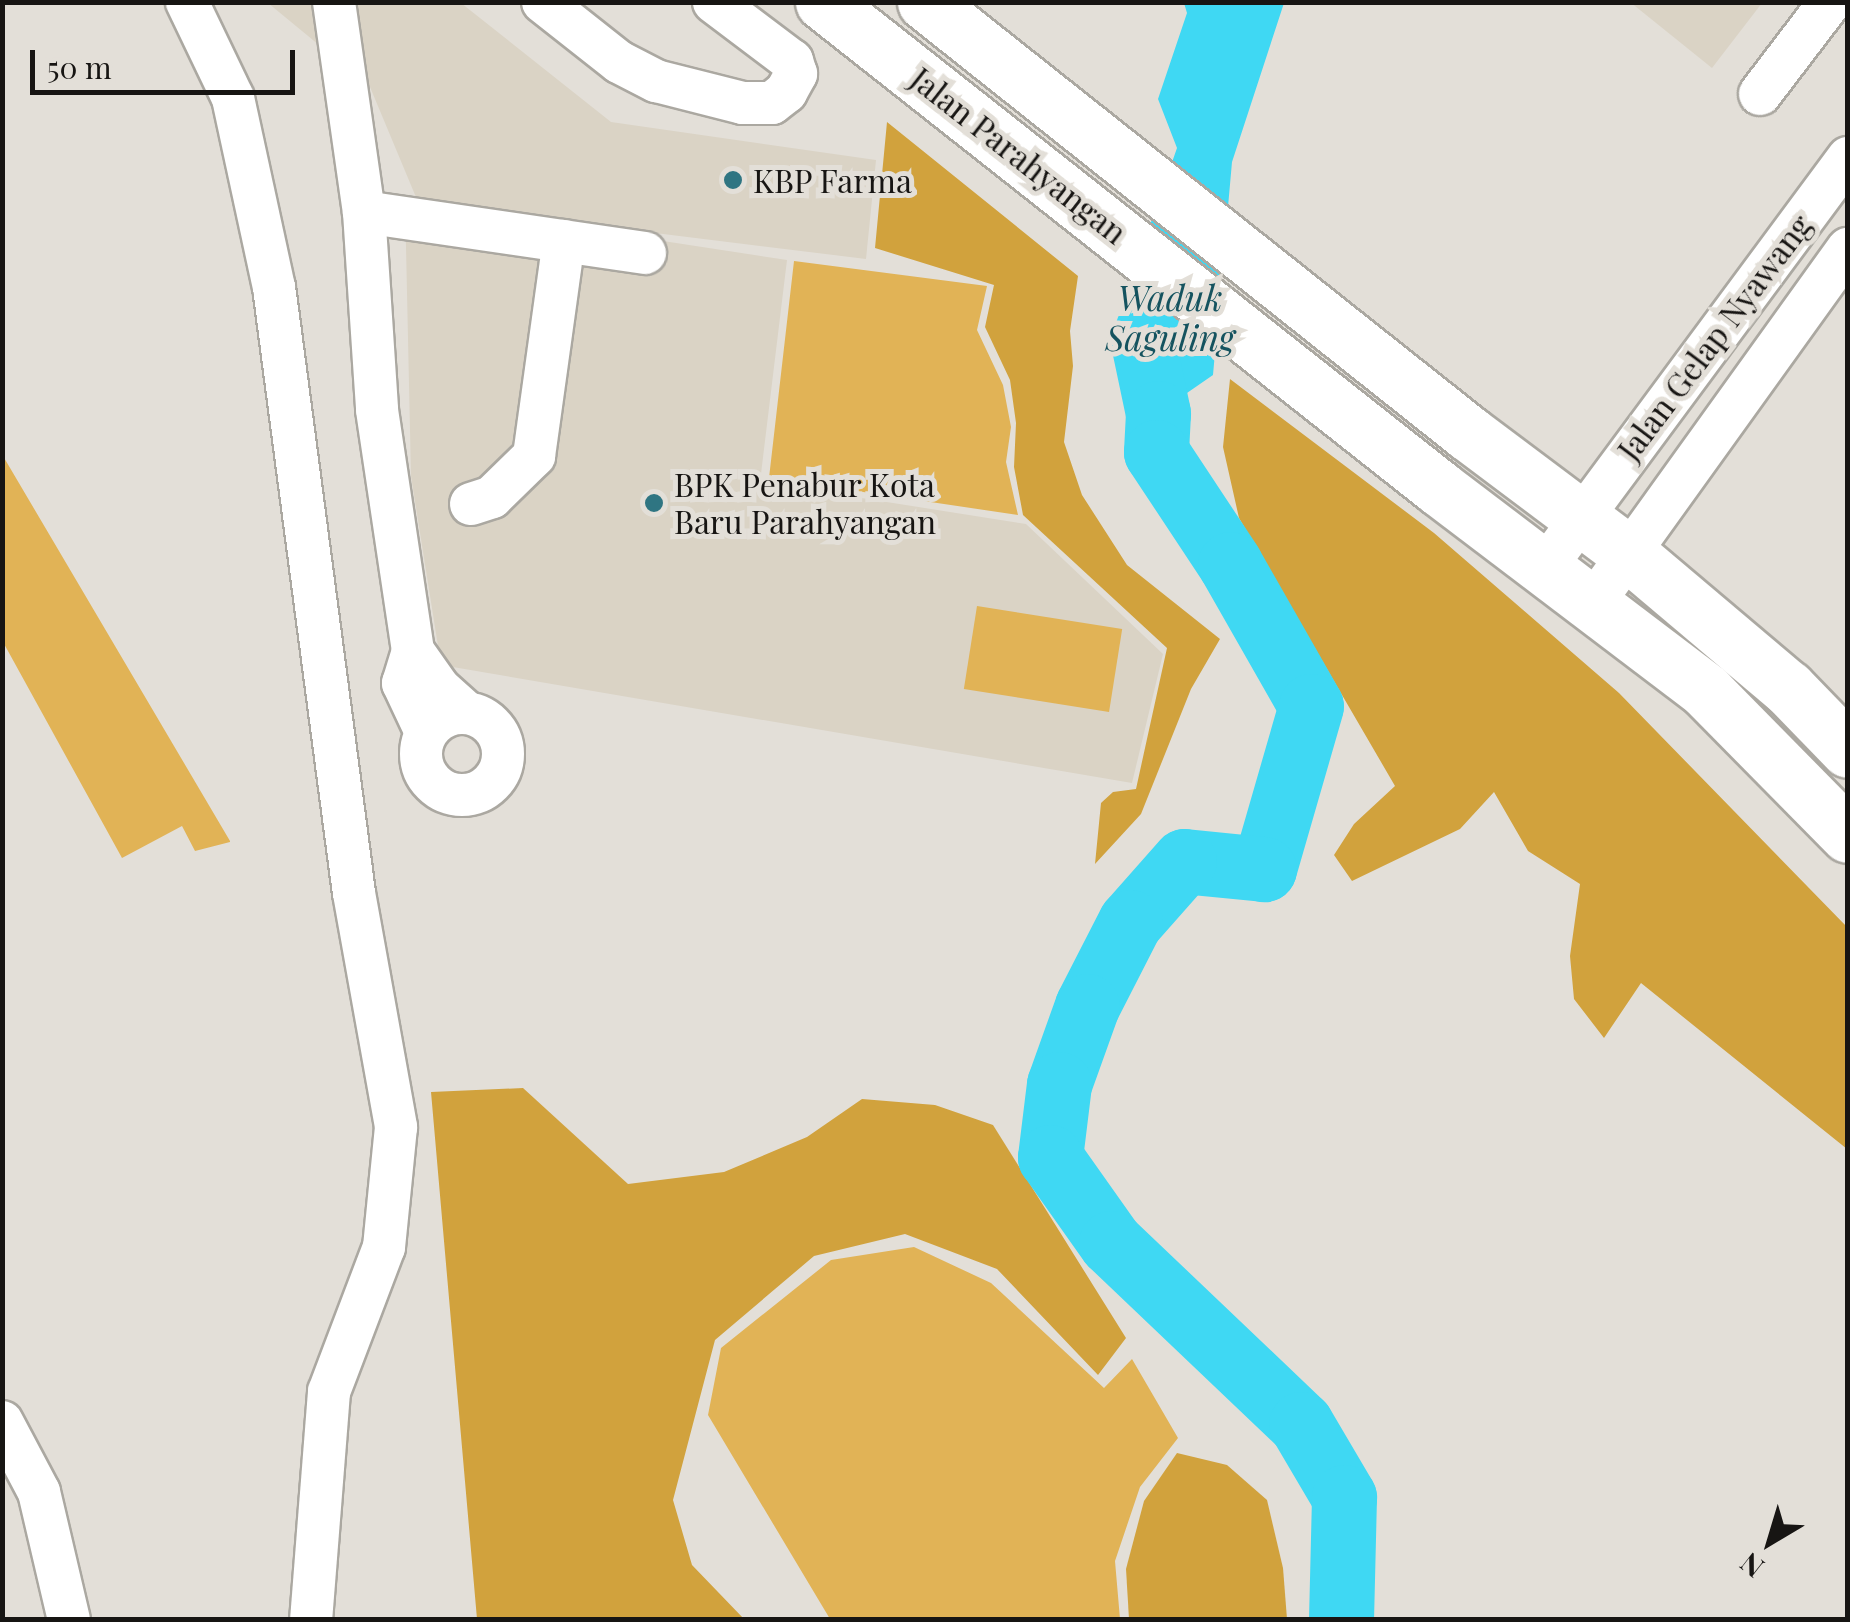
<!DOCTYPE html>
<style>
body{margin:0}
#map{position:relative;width:1850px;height:1622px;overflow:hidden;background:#e3dfd8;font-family:"Playfair Display",serif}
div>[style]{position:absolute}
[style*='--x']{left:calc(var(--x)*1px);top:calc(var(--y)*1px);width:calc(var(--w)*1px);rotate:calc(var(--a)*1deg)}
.built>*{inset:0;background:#dad3c5}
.green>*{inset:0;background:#e1b356;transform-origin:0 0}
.forest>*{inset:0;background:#d1a23d}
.water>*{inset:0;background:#3fd8f3}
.river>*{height:65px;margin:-32.5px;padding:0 32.5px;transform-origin:32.5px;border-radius:32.5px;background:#3fd8f3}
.roads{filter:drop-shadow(2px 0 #aba8a1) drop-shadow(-2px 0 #aba8a1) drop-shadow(0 2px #aba8a1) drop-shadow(0 -2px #aba8a1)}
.minor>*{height:42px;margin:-21px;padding:0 21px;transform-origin:21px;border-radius:21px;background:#fff}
.minor>.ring{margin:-21px;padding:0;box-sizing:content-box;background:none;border:42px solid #fff;border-radius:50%}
.major>*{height:55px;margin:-27.5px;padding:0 27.5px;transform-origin:27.5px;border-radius:27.5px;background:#fff}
.dots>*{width:28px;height:28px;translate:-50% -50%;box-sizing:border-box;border:5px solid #e3dfd8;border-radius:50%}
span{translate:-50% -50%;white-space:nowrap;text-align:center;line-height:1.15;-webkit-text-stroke:10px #e3dfd8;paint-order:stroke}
.street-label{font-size:32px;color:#171513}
.poi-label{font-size:32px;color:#171513}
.left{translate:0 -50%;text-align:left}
.water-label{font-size:35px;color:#15535f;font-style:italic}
.frame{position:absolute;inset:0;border:5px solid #171513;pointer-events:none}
.north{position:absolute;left:1720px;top:1492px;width:100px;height:100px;-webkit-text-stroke:8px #e3dfd8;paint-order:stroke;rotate:218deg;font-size:28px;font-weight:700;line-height:40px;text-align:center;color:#171513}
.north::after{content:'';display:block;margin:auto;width:35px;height:45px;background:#171513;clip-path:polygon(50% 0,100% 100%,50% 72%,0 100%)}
.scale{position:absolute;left:30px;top:50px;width:265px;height:45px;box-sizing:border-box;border:5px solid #171513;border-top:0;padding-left:12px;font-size:30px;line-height:35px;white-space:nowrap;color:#171513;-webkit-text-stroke:8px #e3dfd8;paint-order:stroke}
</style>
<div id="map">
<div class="built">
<div style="clip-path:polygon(1630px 2px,1762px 2px,1762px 3px,1712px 68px)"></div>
<div style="clip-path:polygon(268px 3px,461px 3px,611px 122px,876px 160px,866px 259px,429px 205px,787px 260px,760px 482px,1026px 524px,1163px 654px,1132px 783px,441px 665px,411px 476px,405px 201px,418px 202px,370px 87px)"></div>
</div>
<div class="green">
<div style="clip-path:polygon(794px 261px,987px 286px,977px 330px,1003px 385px,1011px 427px,1006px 462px,1018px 515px,769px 478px)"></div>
<div style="clip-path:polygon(3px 456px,230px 841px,230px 842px,195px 851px,182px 826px,122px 858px,3px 642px)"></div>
<div style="left:977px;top:606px;width:147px;height:84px;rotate:9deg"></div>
<div style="clip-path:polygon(914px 1247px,991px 1283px,1104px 1388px,1132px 1359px,1178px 1438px,1140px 1487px,1115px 1561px,1120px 1619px,830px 1619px,708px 1415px,721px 1348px,831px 1260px)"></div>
</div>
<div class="forest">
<div style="clip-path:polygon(887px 122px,1078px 276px,1070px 331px,1073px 366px,1064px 442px,1082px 495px,1127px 565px,1220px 639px,1191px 689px,1141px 814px,1095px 864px,1101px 803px,1113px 792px,1136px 789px,1167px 648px,1023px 515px,1014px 467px,1016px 423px,1010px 380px,985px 327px,994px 285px,875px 248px)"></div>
<div style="clip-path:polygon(1230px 379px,1434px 533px,1619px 693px,1847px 927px,1847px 1149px,1641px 983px,1604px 1038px,1574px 999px,1570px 956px,1580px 884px,1528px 851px,1494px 792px,1460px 829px,1352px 881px,1334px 855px,1354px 824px,1395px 786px,1239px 518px,1223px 447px)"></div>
<div style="clip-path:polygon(523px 1088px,628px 1184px,724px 1172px,807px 1137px,862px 1099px,935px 1105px,993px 1125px,1126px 1338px,1098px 1375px,997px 1269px,905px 1234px,814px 1256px,715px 1340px,673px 1500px,692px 1565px,744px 1619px,477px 1619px,431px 1092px)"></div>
<div style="clip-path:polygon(1177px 1453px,1227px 1465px,1267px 1500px,1283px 1568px,1287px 1619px,1129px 1619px,1126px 1569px,1144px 1501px)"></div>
</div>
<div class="water">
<div style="clip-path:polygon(1184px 3px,1284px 3px,1232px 162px,1213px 375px,1158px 413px,1129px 407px,1121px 379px,1121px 308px,1177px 148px,1158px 99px,1187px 13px)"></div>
</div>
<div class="river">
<div style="--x:1149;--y:325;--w:18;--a:109"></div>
<div style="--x:1143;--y:342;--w:73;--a:78.1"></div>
<div style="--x:1158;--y:413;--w:39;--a:93"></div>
<div style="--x:1156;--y:452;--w:134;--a:56.5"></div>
<div style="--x:1230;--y:564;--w:163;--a:60.3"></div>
<div style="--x:1311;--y:706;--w:170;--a:106.1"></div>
<div style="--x:1264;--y:869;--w:80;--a:-174.3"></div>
<div style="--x:1184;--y:861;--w:81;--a:131.5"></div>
<div style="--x:1130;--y:922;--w:94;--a:117.1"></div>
<div style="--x:1087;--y:1006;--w:83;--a:109.7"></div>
<div style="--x:1059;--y:1084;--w:74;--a:97"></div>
<div style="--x:1050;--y:1157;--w:105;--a:54.7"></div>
<div style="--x:1111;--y:1243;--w:262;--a:43.6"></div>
<div style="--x:1301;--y:1424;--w:85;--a:59.5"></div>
<div style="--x:1344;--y:1497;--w:123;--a:91.4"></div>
</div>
<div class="roads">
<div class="minor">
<div style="--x:187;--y:2;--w:106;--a:64.4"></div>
<div style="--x:233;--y:98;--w:193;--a:77.8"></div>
<div style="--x:274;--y:287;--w:611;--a:82.48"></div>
<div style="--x:354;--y:893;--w:238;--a:79.8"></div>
<div style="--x:396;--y:1127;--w:121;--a:95.7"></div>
<div style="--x:384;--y:1247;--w:155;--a:110.8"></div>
<div style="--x:329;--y:1392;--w:229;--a:94.5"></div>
<div style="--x:334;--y:2;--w:212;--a:81.9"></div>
<div style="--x:364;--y:212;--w:198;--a:86.2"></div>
<div style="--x:377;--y:410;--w:244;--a:81.5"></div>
<div style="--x:413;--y:651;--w:45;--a:54.9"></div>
<div style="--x:439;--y:688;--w:36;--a:42"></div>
<div style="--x:543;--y:2;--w:97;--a:38.3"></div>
<div style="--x:619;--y:62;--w:42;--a:27.2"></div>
<div style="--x:656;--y:81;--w:90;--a:14.2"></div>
<div style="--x:743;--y:103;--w:29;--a:0"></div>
<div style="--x:772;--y:103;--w:18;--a:-38"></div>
<div style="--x:786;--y:92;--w:21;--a:-61"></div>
<div style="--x:796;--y:74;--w:14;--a:-107"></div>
<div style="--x:792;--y:61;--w:98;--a:-142.9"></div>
<div style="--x:1760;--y:94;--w:116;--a:-52.7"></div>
<div style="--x:364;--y:212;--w:284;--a:8.3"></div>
<div style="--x:471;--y:504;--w:22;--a:-18"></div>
<div style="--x:492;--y:497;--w:59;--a:-44.3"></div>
<div style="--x:534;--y:456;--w:217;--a:-82.1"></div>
<div style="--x:1546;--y:566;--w:508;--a:-53.49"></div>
<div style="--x:1594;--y:602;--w:435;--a:-54.3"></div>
<div style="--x:413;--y:651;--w:34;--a:107"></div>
<div style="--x:403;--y:683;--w:54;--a:64.9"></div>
<div class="ring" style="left:421px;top:713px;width:40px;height:40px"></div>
<div style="--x:2;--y:1422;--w:79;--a:62.1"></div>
<div style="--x:39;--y:1492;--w:131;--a:76.8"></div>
</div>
<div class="major">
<div style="--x:823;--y:2;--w:785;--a:38.27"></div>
<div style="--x:1439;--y:488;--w:335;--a:37.2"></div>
<div style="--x:1706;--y:691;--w:202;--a:45.4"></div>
<div style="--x:925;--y:2;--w:693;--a:38.44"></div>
<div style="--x:1468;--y:433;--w:200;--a:36.9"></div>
<div style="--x:1628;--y:553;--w:209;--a:40.2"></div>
<div style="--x:1788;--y:688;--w:86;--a:45.9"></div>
</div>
</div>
<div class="dots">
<div style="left:733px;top:180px;background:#2f7582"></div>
<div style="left:654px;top:503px;background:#2f7582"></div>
</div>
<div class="street-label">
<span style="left:1019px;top:155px;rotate:38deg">Jalan Parahyangan</span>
<span style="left:1714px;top:337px;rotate:-53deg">Jalan Gelap Nyawang</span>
</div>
<div class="poi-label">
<span class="left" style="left:753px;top:180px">KBP Farma</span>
<span class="left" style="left:674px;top:503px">BPK Penabur Kota<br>Baru Parahyangan</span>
</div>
<div class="water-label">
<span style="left:1170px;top:317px">Waduk<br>Saguling</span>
</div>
<div class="frame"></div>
<div class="north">N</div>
<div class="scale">50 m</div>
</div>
